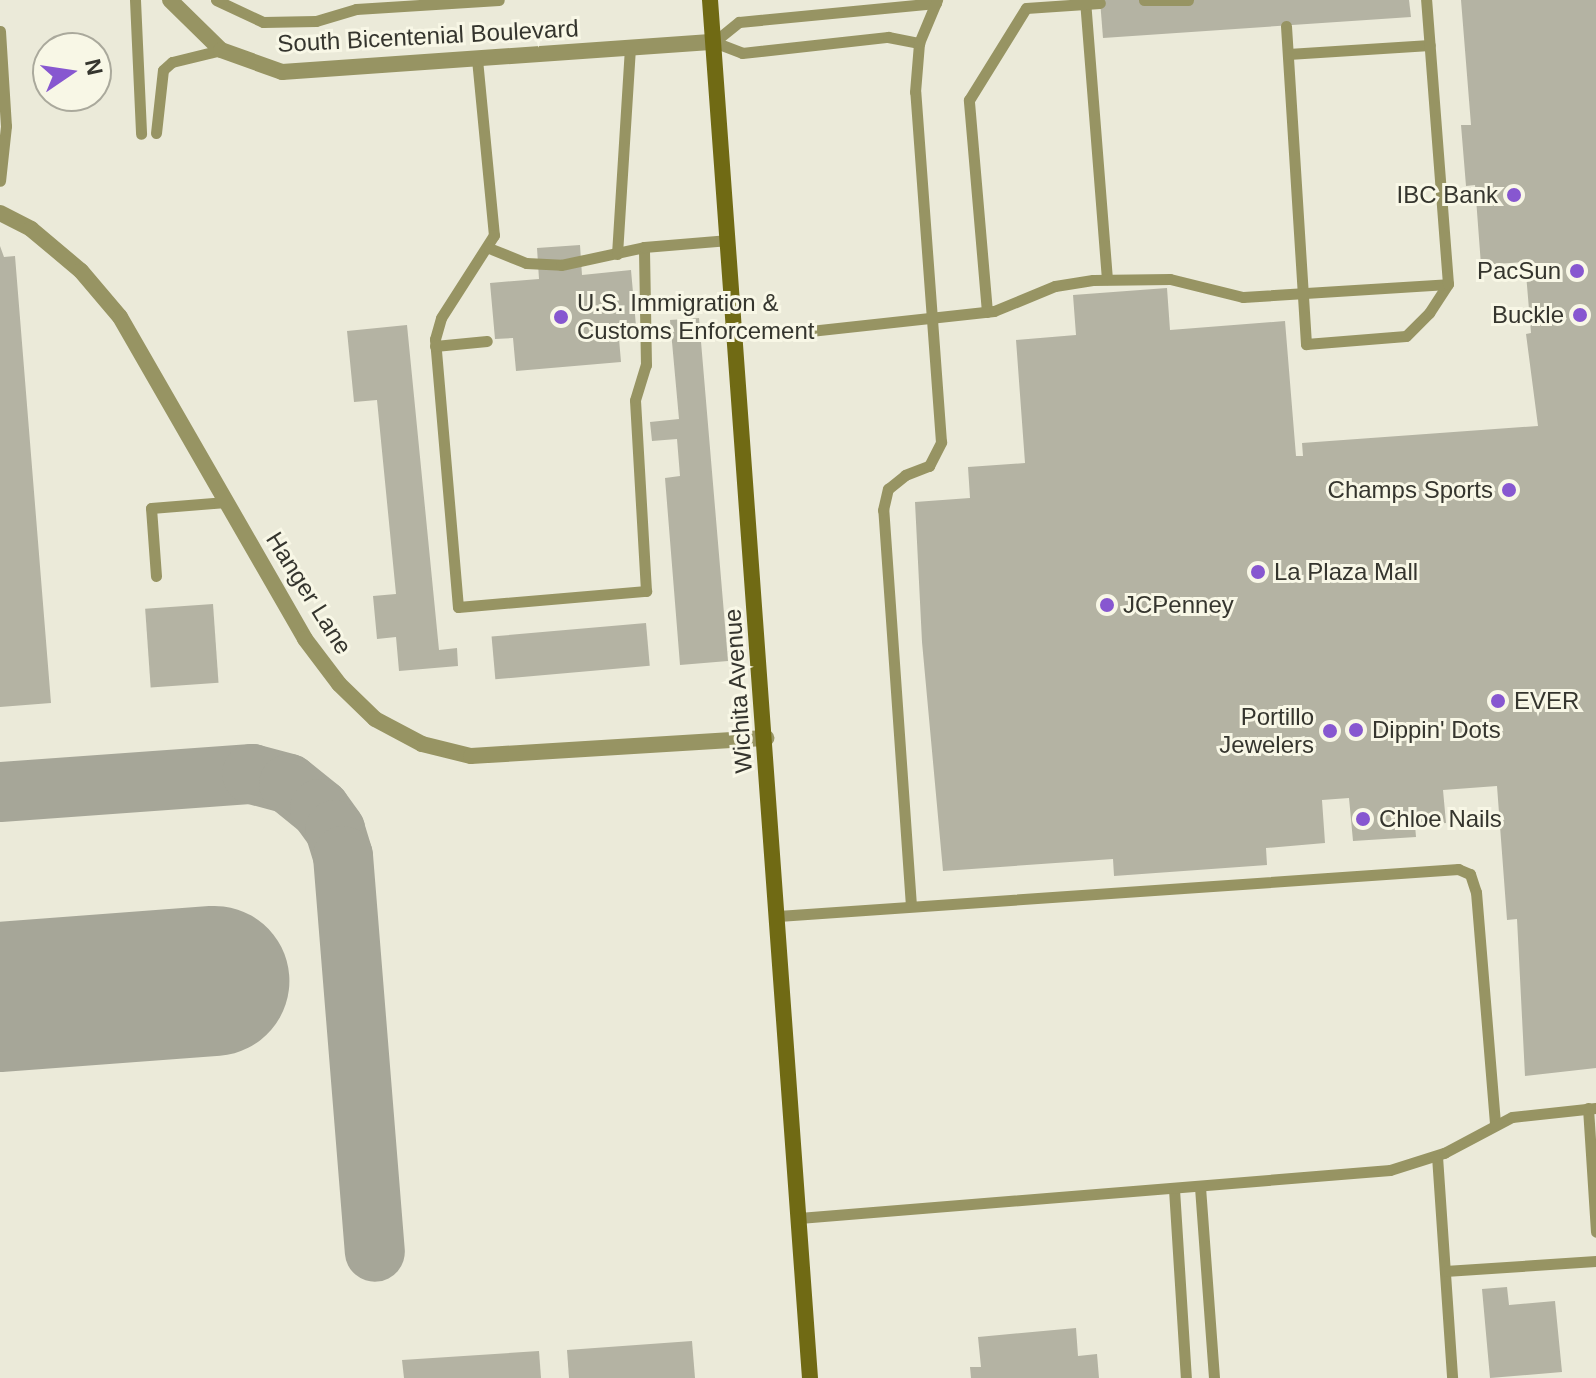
<!DOCTYPE html>
<style>
body{margin:0}
#map{position:relative;width:1596px;height:1378px;overflow:hidden;background:#ebead9;font-family:Helvetica,sans-serif}
div>[style]{position:absolute}
[style*='--x']{left:calc(var(--x)*1px);top:calc(var(--y)*1px);width:calc(var(--w)*1px);rotate:calc(var(--a)*1deg)}
.taxiway>*{height:60px;margin:-30px;padding:0 30px;transform-origin:30px;border-radius:30px;background:#a6a698}
.runway>*{height:150px;margin:-75px;padding:0 75px;transform-origin:75px;border-radius:75px;background:#a6a698}
.building>*{inset:0;background:#b4b3a3;transform-origin:0 0}
.service>*{height:11px;margin:-5.5px;padding:0 5.5px;transform-origin:5.5px;border-radius:5.5px;background:#979463}
.minor>*{height:16px;margin:-8px;padding:0 8px;transform-origin:8px;border-radius:8px;background:#979463}
.secondary>*{height:16px;margin:-8px;padding:0 8px;transform-origin:8px;border-radius:8px;background:#706a14}
.dots>*{width:22px;height:22px;translate:-50% -50%;box-sizing:border-box;border:4px solid #f8f7e6;border-radius:50%}
span{translate:-50% -50%;white-space:nowrap;text-align:center;line-height:1.15;-webkit-text-stroke:6px #f8f7e6;paint-order:stroke}
.street-label{font-size:24px;color:#35352e}
.poi-label{font-size:24px;color:#35352e}
.right{translate:-100% -50%;text-align:right}
.left{translate:0 -50%;text-align:left}
.north{position:absolute;left:32px;top:32px;width:80px;height:80px;box-sizing:border-box;background:#f8f7e6;border:2px solid #aaa99c;border-radius:50%;rotate:77deg;font-size:22px;font-weight:700;line-height:32px;text-align:center;color:#35352e}
.north::after{content:'';display:block;margin:auto;width:28px;height:36px;background:#8757d0;clip-path:polygon(50% 0,100% 100%,50% 72%,0 100%)}
</style>
<div id="map">
<div class="taxiway">
<div style="--x:0;--y:792;--w:253;--a:-4.1"></div>
<div style="--x:252;--y:774;--w:38;--a:15"></div>
<div style="--x:289;--y:784;--w:40;--a:39"></div>
<div style="--x:320;--y:809;--w:26;--a:54"></div>
<div style="--x:335;--y:830;--w:27;--a:73"></div>
<div style="--x:343;--y:856;--w:397;--a:85.4"></div>
</div>
<div class="runway">
<div style="--x:0;--y:997;--w:215;--a:-4.3"></div>
</div>
<div class="building">
<div style="clip-path:polygon(1100px 0,1409px 0,1411px 17px,1103px 38px)"></div>
<div style="clip-path:polygon(1461px 0,1596px 0,1596px 1068px,1525px 1076px,1517px 919px,1507px 920px,1497px 786px,1443px 790px,1446px 823px,1415px 825px,1416px 837px,1353px 841px,1349px 798px,1322px 800px,1325px 843px,1266px 848px,1267px 865px,1114px 876px,1113px 859px,943px 871px,922px 642px,915px 502px,970px 498px,968px 467px,1025px 463px,1016px 340px,1076px 335px,1073px 295px,1167px 288px,1170px 330px,1285px 321px,1296px 456px,1303px 456px,1302px 443px,1538px 426px,1526px 334px,1531px 333px,1525px 262px,1481px 265px,1475px 185px,1466px 186px,1461px 125px,1471px 125px)"></div>
<div style="clip-path:polygon(580px 245px,582px 275px,631px 270px,636px 326px,618px 327px,621px 362px,516px 371px,513px 338px,495px 339px,490px 283px,539px 279px,537px 248px)"></div>
<div style="clip-path:polygon(0 246px,4px 257px,15px 256px,51px 703px,0 707px)"></div>
<div style="clip-path:polygon(699px 318px,728px 661px,680px 665px,665px 478px,680px 476px,677px 439px,652px 441px,650px 422px,679px 419px,670px 320px)"></div>
<div style="clip-path:polygon(407px 325px,439px 650px,457px 648px,458px 666px,399px 671px,396px 637px,377px 639px,373px 596px,396px 594px,377px 400px,354px 402px,347px 331px)"></div>
<div style="left:213px;top:604px;width:79px;height:68px;rotate:86deg"></div>
<div style="left:646px;top:623px;width:43px;height:155px;rotate:85deg"></div>
<div style="clip-path:polygon(1507px 1287px,1509px 1305px,1555px 1301px,1562px 1372px,1490px 1378px,1482px 1289px)"></div>
<div style="clip-path:polygon(1076px 1328px,1078px 1356px,1097px 1354px,1099px 1378px,971px 1378px,970px 1367px,981px 1367px,978px 1337px)"></div>
<div style="clip-path:polygon(692px 1341px,695px 1378px,569px 1378px,567px 1350px)"></div>
<div style="clip-path:polygon(539px 1351px,541px 1378px,404px 1378px,402px 1360px)"></div>
</div>
<div class="service">
<div style="--x:135;--y:0;--w:134;--a:87.4"></div>
<div style="--x:216;--y:0;--w:52;--a:25.1"></div>
<div style="--x:263;--y:22;--w:53;--a:-1.1"></div>
<div style="--x:316;--y:21;--w:42;--a:-16.7"></div>
<div style="--x:356;--y:9;--w:143;--a:-3.6"></div>
<div style="--x:1085;--y:0;--w:280;--a:85.5"></div>
<div style="--x:1144;--y:0;--w:44;--a:0"></div>
<div style="--x:1286;--y:26;--w:319;--a:86.4"></div>
<div style="--x:1306;--y:344;--w:100;--a:-4.6"></div>
<div style="--x:1406;--y:336;--w:33;--a:-45"></div>
<div style="--x:1429;--y:313;--w:35;--a:-57"></div>
<div style="--x:0;--y:31;--w:95;--a:86.4"></div>
<div style="--x:6;--y:126;--w:55;--a:96.2"></div>
<div style="--x:714;--y:42;--w:32;--a:-39"></div>
<div style="--x:739;--y:22;--w:198;--a:-5.5"></div>
<div style="--x:714;--y:42;--w:30;--a:21"></div>
<div style="--x:742;--y:53;--w:147;--a:-6.3"></div>
<div style="--x:888;--y:37;--w:32;--a:11"></div>
<div style="--x:1288;--y:54;--w:142;--a:-3.6"></div>
<div style="--x:477;--y:59;--w:177;--a:84.5"></div>
<div style="--x:494;--y:235;--w:98;--a:122.6"></div>
<div style="--x:441;--y:318;--w:22;--a:106"></div>
<div style="--x:435;--y:339;--w:269;--a:85.1"></div>
<div style="--x:458;--y:607;--w:189;--a:-4.9"></div>
<div style="--x:646;--y:591;--w:191;--a:-93.3"></div>
<div style="--x:635;--y:400;--w:37;--a:-73"></div>
<div style="--x:646;--y:365;--w:118;--a:-91"></div>
<div style="--x:156;--y:133;--w:63;--a:-83.7"></div>
<div style="--x:163;--y:70;--w:12;--a:-42"></div>
<div style="--x:172;--y:62;--w:50;--a:-13.8"></div>
<div style="--x:489;--y:248;--w:40;--a:22"></div>
<div style="--x:526;--y:263;--w:35;--a:3"></div>
<div style="--x:561;--y:265;--w:85;--a:-12.2"></div>
<div style="--x:644;--y:247;--w:85;--a:-4.7"></div>
<div style="--x:617;--y:254;--w:205;--a:-86.4"></div>
<div style="--x:987;--y:312;--w:213;--a:-94.9"></div>
<div style="--x:969;--y:100;--w:108;--a:-58.2"></div>
<div style="--x:1026;--y:8;--w:74;--a:-3.9"></div>
<div style="--x:801;--y:332;--w:194;--a:-6.2"></div>
<div style="--x:994;--y:311;--w:66;--a:-22.3"></div>
<div style="--x:1055;--y:286;--w:38;--a:-9"></div>
<div style="--x:1093;--y:280;--w:77;--a:-0.7"></div>
<div style="--x:1170;--y:279;--w:75;--a:13.9"></div>
<div style="--x:1243;--y:297;--w:205;--a:-3.6"></div>
<div style="--x:1448;--y:284;--w:285;--a:-94.4"></div>
<div style="--x:435;--y:346;--w:52;--a:-5.5"></div>
<div style="--x:156;--y:576;--w:68;--a:-94.2"></div>
<div style="--x:151;--y:508;--w:75;--a:-4.6"></div>
<div style="--x:911;--y:906;--w:397;--a:-94"></div>
<div style="--x:883;--y:510;--w:22;--a:-77"></div>
<div style="--x:888;--y:489;--w:22;--a:-39"></div>
<div style="--x:905;--y:475;--w:26;--a:-21"></div>
<div style="--x:929;--y:466;--w:27;--a:-63"></div>
<div style="--x:941;--y:442;--w:351;--a:-94.2"></div>
<div style="--x:915;--y:92;--w:49;--a:-85.3"></div>
<div style="--x:919;--y:43;--w:47;--a:-67.3"></div>
<div style="--x:778;--y:916;--w:682;--a:-3.95"></div>
<div style="--x:1458;--y:869;--w:13;--a:23"></div>
<div style="--x:1470;--y:874;--w:19;--a:72"></div>
<div style="--x:1476;--y:892;--w:234;--a:85.3"></div>
<div style="--x:1588;--y:1108;--w:124;--a:86.3"></div>
<div style="--x:1437;--y:1156;--w:223;--a:86.1"></div>
<div style="--x:1200;--y:1187;--w:192;--a:85.8"></div>
<div style="--x:1174;--y:1189;--w:189;--a:86.4"></div>
<div style="--x:799;--y:1218;--w:593;--a:-4.64"></div>
<div style="--x:1390;--y:1170;--w:57;--a:-17.5"></div>
<div style="--x:1444;--y:1153;--w:77;--a:-27.9"></div>
<div style="--x:1512;--y:1117;--w:84;--a:-6.1"></div>
<div style="--x:1445;--y:1271;--w:151;--a:-3.8"></div>
</div>
<div class="minor">
<div style="--x:170;--y:0;--w:71;--a:44.4"></div>
<div style="--x:221;--y:50;--w:65;--a:19.8"></div>
<div style="--x:282;--y:72;--w:433;--a:-4"></div>
<div style="--x:0;--y:213;--w:35;--a:27"></div>
<div style="--x:31;--y:229;--w:65;--a:40"></div>
<div style="--x:81;--y:271;--w:60;--a:49.7"></div>
<div style="--x:120;--y:317;--w:371;--a:60.1"></div>
<div style="--x:305;--y:639;--w:56;--a:52.9"></div>
<div style="--x:339;--y:684;--w:50;--a:44.2"></div>
<div style="--x:375;--y:719;--w:53;--a:28"></div>
<div style="--x:422;--y:744;--w:50;--a:13.8"></div>
<div style="--x:471;--y:756;--w:296;--a:-3.5"></div>
</div>
<div class="secondary">
<div style="--x:710;--y:0;--w:1382;--a:85.85"></div>
</div>
<div class="dots">
<div style="left:1514px;top:195px;background:#8757d0"></div>
<div style="left:1577px;top:271px;background:#8757d0"></div>
<div style="left:1580px;top:315px;background:#8757d0"></div>
<div style="left:561px;top:317px;background:#8757d0"></div>
<div style="left:1509px;top:490px;background:#8757d0"></div>
<div style="left:1258px;top:572px;background:#8757d0"></div>
<div style="left:1107px;top:605px;background:#8757d0"></div>
<div style="left:1498px;top:701px;background:#8757d0"></div>
<div style="left:1356px;top:730px;background:#8757d0"></div>
<div style="left:1330px;top:731px;background:#8757d0"></div>
<div style="left:1363px;top:819px;background:#8757d0"></div>
</div>
<div class="street-label">
<span style="left:428px;top:36px;rotate:-3deg">South Bicentenial Boulevard</span>
<span style="left:309px;top:593px;rotate:58deg">Hanger Lane</span>
<span style="left:738px;top:691px;rotate:-94deg">Wichita Avenue</span>
</div>
<div class="poi-label">
<span class="right" style="left:1498px;top:195px">IBC Bank</span>
<span class="right" style="left:1561px;top:271px">PacSun</span>
<span class="left" style="left:577px;top:317px">U.S. Immigration &amp;<br>Customs Enforcement</span>
<span class="right" style="left:1564px;top:315px">Buckle</span>
<span class="right" style="left:1493px;top:490px">Champs Sports</span>
<span class="left" style="left:1274px;top:572px">La Plaza Mall</span>
<span class="left" style="left:1123px;top:605px">JCPenney</span>
<span class="left" style="left:1514px;top:701px">EVER</span>
<span class="right" style="left:1314px;top:731px">Portillo<br>Jewelers</span>
<span class="left" style="left:1372px;top:730px">Dippin' Dots</span>
<span class="left" style="left:1379px;top:819px">Chloe Nails</span>
</div>
<div class="north">N</div>
</div>
